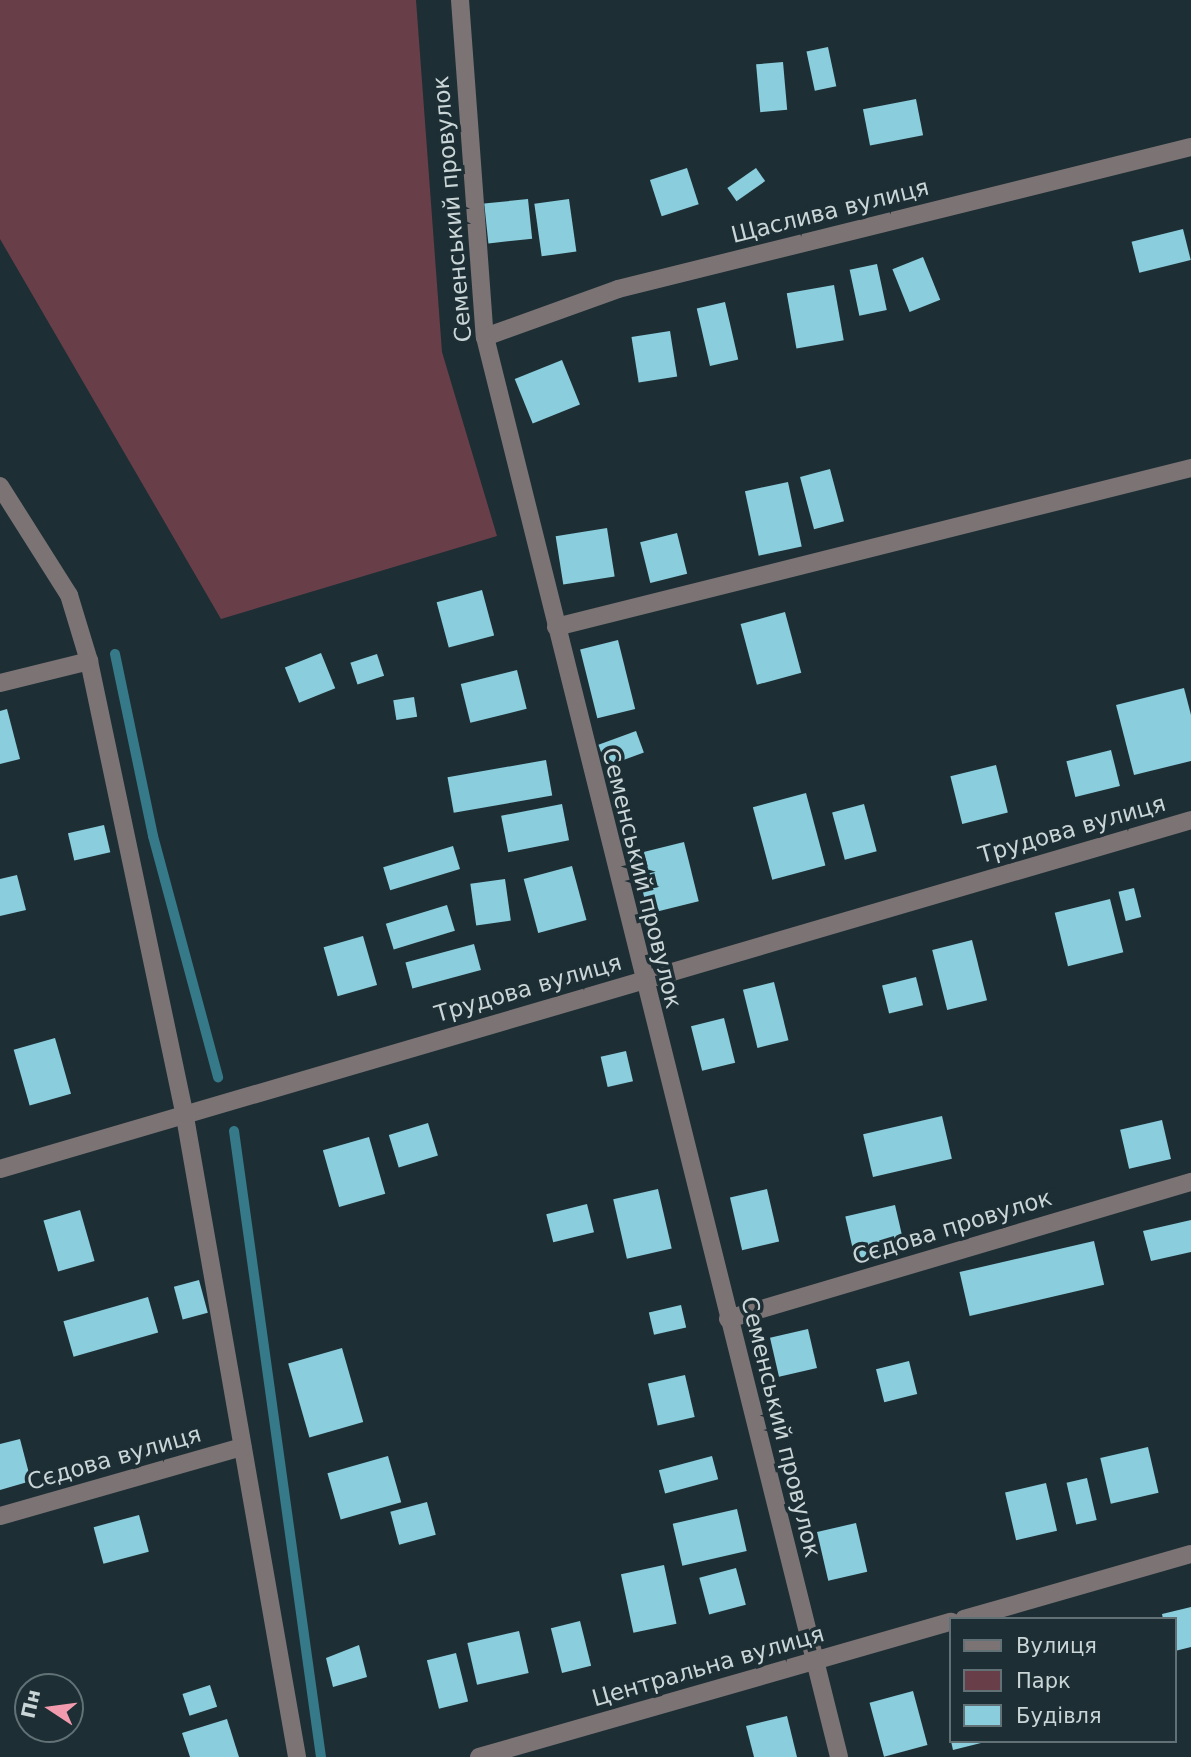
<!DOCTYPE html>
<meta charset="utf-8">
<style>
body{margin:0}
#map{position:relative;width:1191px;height:1757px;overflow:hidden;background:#1d2f34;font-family:"DejaVu Sans",sans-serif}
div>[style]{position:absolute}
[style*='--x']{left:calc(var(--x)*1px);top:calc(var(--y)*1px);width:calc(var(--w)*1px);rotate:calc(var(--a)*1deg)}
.green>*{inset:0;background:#683e48}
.stream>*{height:10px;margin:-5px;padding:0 5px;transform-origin:5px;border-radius:5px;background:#367988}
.building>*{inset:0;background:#8acddd;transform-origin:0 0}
.minor>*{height:18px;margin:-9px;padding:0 9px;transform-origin:9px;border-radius:9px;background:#7c7375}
span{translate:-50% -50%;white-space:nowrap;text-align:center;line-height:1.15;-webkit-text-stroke:7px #1d2f34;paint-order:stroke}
.street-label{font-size:23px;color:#cad5d7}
.legend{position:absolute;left:949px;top:1617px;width:228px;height:126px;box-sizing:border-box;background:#1d2f34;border:2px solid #627175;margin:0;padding:9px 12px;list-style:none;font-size:21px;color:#cad5d7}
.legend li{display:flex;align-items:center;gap:14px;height:35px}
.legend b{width:35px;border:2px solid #627175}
.north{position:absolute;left:14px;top:1673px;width:70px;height:70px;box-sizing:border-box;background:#1d2f34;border:2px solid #627175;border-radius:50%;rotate:283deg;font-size:19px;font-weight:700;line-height:28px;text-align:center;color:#cad5d7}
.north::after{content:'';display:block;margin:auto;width:24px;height:32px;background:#f29aae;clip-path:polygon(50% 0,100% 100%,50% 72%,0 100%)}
</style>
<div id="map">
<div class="green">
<div style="clip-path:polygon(0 0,416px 0,442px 352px,497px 536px,221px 619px,0 239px)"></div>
</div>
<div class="stream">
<div style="--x:115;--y:654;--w:186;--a:78.2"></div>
<div style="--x:153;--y:836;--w:250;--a:74.9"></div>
<div style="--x:234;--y:1131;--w:632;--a:82.09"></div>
</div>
<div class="building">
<div style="left:828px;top:47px;width:40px;height:22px;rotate:78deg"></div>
<div style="left:783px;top:62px;width:48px;height:27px;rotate:85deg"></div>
<div style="left:916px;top:99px;width:37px;height:54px;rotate:79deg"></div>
<div style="left:687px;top:168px;width:38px;height:39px;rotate:72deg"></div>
<div style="left:756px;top:168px;width:16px;height:35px;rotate:55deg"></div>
<div style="left:528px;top:199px;width:40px;height:44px;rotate:84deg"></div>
<div style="left:569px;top:199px;width:53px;height:35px;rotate:82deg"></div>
<div style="left:1183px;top:229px;width:32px;height:53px;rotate:76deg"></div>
<div style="left:923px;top:257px;width:46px;height:33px;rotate:68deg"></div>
<div style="left:877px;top:264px;width:47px;height:28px;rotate:78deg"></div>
<div style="left:834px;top:285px;width:56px;height:48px;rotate:80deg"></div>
<div style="left:725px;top:302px;width:59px;height:29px;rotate:77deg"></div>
<div style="left:670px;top:331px;width:46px;height:39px;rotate:81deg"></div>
<div style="left:562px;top:360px;width:48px;height:51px;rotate:68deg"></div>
<div style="left:830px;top:469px;width:54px;height:31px;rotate:75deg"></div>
<div style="left:788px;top:482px;width:66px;height:44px;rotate:78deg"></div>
<div style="left:607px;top:528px;width:49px;height:52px;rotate:81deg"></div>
<div style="left:677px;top:533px;width:42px;height:38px;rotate:76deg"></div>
<div style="left:482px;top:590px;width:47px;height:47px;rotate:75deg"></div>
<div style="left:785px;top:612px;width:63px;height:46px;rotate:75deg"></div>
<div style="left:618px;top:640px;width:71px;height:39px;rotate:76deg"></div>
<div style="left:321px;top:653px;width:38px;height:39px;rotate:68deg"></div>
<div style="left:377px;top:654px;width:23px;height:28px;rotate:72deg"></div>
<div style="left:517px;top:670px;width:40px;height:58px;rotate:76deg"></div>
<div style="clip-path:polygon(1184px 688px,1191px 715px,1191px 761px,1134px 775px,1116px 705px)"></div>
<div style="left:414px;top:697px;width:20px;height:21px;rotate:81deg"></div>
<div style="clip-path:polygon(7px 709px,20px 759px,0 764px,0 711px)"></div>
<div style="left:636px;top:731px;width:23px;height:40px;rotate:70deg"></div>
<div style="left:1111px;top:750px;width:37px;height:46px;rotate:76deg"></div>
<div style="left:546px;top:760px;width:36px;height:100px;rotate:80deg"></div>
<div style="left:996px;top:765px;width:49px;height:47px;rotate:76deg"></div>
<div style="left:806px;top:793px;width:75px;height:55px;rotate:75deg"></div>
<div style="left:562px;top:804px;width:37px;height:62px;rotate:79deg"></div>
<div style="left:864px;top:804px;width:49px;height:33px;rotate:75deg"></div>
<div style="left:104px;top:825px;width:28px;height:37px;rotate:77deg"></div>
<div style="left:684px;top:842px;width:61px;height:52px;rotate:76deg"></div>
<div style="left:453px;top:846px;width:24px;height:73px;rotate:73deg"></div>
<div style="left:572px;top:866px;width:56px;height:50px;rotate:75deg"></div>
<div style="clip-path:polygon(17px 875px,26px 910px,0 916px,0 879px)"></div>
<div style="left:505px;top:879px;width:42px;height:35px;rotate:82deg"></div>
<div style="left:1134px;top:888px;width:30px;height:16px;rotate:76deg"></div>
<div style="left:1110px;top:899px;width:55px;height:57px;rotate:76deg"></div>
<div style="left:447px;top:905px;width:27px;height:64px;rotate:73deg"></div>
<div style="left:363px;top:936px;width:51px;height:41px;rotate:74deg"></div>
<div style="left:972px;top:940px;width:62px;height:41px;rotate:76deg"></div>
<div style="left:474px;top:944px;width:27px;height:71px;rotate:75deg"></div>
<div style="left:916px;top:977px;width:29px;height:35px;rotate:76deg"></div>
<div style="left:774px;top:982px;width:60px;height:32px;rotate:76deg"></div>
<div style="left:724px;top:1018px;width:46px;height:34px;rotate:76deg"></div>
<div style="left:55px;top:1038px;width:58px;height:43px;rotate:74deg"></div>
<div style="left:626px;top:1051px;width:31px;height:26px;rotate:77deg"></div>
<div style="left:942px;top:1116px;width:44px;height:81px;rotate:77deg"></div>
<div style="left:1162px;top:1120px;width:40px;height:43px;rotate:77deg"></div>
<div style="left:428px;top:1123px;width:34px;height:41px;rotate:73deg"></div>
<div style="left:369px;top:1137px;width:59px;height:48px;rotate:74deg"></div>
<div style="left:658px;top:1189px;width:61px;height:46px;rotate:77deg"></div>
<div style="left:767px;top:1189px;width:54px;height:38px;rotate:77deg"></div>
<div style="left:587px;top:1204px;width:29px;height:42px;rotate:76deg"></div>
<div style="left:895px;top:1205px;width:48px;height:51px;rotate:77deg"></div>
<div style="left:80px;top:1210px;width:53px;height:38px;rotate:74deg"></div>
<div style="clip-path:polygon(1191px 1220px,1191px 1252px,1151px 1261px,1143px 1231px)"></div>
<div style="left:1094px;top:1241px;width:45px;height:138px;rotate:77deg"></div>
<div style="left:199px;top:1280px;width:34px;height:26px;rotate:75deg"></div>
<div style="left:148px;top:1297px;width:37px;height:88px;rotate:74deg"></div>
<div style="left:681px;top:1305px;width:23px;height:33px;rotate:77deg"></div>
<div style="left:808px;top:1329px;width:40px;height:39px;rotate:77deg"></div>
<div style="left:342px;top:1348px;width:77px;height:56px;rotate:74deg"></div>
<div style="left:909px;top:1361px;width:34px;height:34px;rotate:76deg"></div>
<div style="left:685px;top:1375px;width:43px;height:38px;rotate:77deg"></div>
<div style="clip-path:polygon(20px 1439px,31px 1481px,0 1490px,0 1444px)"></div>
<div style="left:1148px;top:1447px;width:47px;height:49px;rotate:77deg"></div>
<div style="left:388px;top:1456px;width:48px;height:63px;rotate:74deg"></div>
<div style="left:712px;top:1456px;width:24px;height:55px;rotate:75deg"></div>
<div style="left:1087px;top:1478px;width:43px;height:21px;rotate:77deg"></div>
<div style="left:1046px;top:1483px;width:49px;height:42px;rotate:77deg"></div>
<div style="left:427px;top:1502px;width:34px;height:38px;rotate:75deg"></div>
<div style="left:737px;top:1509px;width:43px;height:66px;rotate:77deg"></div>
<div style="left:139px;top:1515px;width:38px;height:47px;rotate:75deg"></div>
<div style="left:856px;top:1523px;width:50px;height:40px;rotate:77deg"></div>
<div style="left:664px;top:1565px;width:60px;height:44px;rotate:78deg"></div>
<div style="left:736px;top:1568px;width:38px;height:38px;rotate:75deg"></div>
<div style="clip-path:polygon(1191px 1607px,1191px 1647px,1175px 1651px,1175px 1619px,1163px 1619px,1162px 1614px)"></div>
<div style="left:580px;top:1621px;width:46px;height:30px;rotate:76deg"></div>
<div style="left:519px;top:1631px;width:43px;height:53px;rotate:77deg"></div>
<div style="clip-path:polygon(359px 1645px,367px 1677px,333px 1687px,326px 1658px)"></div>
<div style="left:456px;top:1653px;width:50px;height:30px;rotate:76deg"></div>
<div style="left:210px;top:1685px;width:23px;height:29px;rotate:72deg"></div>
<div style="left:913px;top:1691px;width:56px;height:45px;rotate:75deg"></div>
<div style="clip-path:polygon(787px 1716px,797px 1757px,754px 1757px,746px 1726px)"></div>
<div style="clip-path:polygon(227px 1719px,239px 1757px,190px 1757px,182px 1733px)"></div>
<div style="clip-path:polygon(951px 1741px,985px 1741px,985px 1742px,953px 1750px)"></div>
</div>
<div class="minor">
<div style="--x:460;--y:0;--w:338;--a:85.8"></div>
<div style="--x:485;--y:337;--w:1463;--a:76"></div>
<div style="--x:485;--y:337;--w:141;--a:-19.8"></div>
<div style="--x:618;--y:289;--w:590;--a:-13.92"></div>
<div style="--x:0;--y:486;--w:129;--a:57.7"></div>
<div style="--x:69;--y:595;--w:69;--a:73.1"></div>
<div style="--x:89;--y:661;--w:466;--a:78.1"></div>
<div style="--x:185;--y:1117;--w:650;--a:80.07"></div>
<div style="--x:556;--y:627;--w:655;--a:-14.06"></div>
<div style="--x:0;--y:683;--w:92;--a:-13.9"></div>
<div style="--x:0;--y:1169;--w:1241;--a:-16.33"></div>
<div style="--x:728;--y:1319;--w:483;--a:-16.5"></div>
<div style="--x:0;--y:1516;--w:252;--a:-15.9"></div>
<div style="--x:964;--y:1619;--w:236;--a:-16"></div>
<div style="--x:479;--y:1757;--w:491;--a:-16"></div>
</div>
<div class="street-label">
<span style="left:452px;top:209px;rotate:-95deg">Семенський провулок</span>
<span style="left:830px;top:211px;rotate:-14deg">Щаслива вулиця</span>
<span style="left:1072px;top:829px;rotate:-16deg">Трудова вулиця</span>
<span style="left:642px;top:878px;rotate:76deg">Семенський провулок</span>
<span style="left:528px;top:988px;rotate:-16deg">Трудова вулиця</span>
<span style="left:952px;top:1227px;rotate:-17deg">Сєдова провулок</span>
<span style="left:781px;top:1427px;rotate:76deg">Семенський провулок</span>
<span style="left:114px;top:1458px;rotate:-16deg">Сєдова вулиця</span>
<span style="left:708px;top:1666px;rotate:-16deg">Центральна вулиця</span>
</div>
<ul class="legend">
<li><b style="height:9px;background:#7c7375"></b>Вулиця</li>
<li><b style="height:19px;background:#683e48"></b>Парк</li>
<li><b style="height:19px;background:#8acddd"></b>Будівля</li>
</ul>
<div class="north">Пн</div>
</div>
